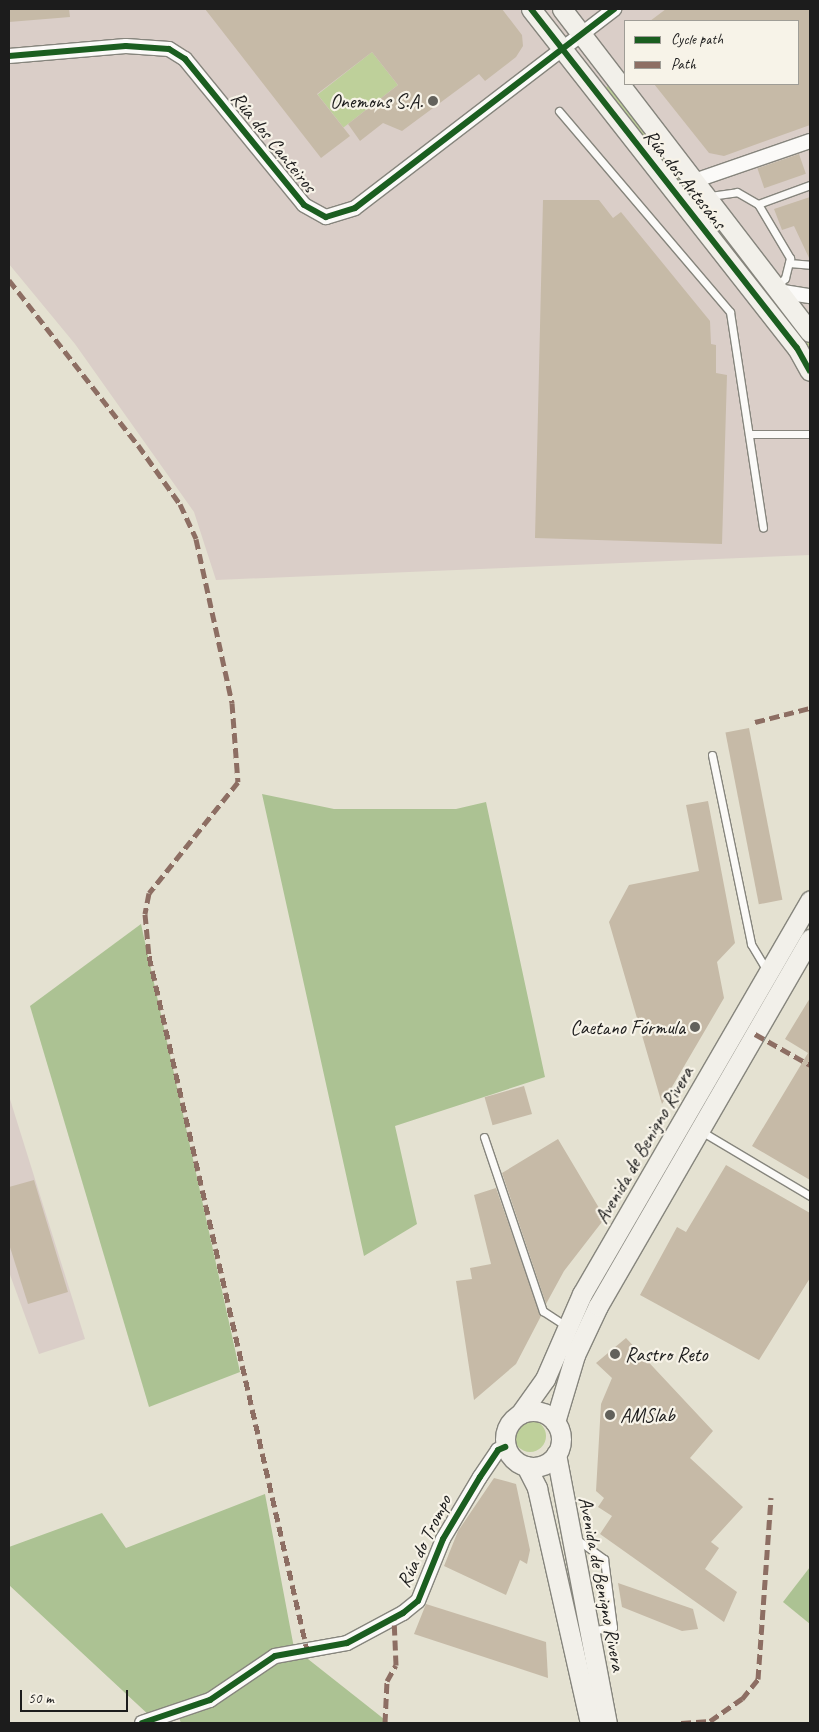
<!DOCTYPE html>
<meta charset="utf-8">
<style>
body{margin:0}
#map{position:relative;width:819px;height:1732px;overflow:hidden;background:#e4e1d1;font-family:Caveat,sans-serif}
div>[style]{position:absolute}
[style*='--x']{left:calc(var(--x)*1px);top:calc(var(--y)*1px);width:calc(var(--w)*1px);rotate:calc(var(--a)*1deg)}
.industrial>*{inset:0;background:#dacec8}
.green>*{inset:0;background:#bed09a;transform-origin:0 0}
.round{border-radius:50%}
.forest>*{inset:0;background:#acc293}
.building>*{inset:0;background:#c6baa7;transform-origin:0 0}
.roads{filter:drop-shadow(1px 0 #86857d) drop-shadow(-1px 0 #86857d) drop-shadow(0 1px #86857d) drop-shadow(0 -1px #86857d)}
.lane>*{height:7px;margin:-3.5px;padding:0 3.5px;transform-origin:3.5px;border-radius:3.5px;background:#fbfaf8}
.street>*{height:14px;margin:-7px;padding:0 7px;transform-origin:7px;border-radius:7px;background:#fbfaf8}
.secondary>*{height:19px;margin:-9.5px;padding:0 9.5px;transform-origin:9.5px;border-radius:9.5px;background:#f2f0ea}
.secondary>.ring{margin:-9.5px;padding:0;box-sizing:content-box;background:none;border:19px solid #f2f0ea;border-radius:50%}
.quiet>*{height:5px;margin-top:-2.5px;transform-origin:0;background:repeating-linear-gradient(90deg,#8d6e63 0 10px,transparent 0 15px)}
.cycleway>*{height:6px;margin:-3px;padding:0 3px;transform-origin:3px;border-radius:3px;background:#1b5e20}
.dots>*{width:14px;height:14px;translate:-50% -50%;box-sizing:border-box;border:2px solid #f7f3e8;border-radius:50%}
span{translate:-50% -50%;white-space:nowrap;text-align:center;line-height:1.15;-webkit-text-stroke:4.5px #f7f3e8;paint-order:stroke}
.poi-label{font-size:20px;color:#1c1c1c}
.right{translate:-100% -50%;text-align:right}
.left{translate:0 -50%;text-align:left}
.street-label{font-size:20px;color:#1c1c1c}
.frame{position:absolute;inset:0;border:10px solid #1c1c1c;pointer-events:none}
.legend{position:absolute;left:624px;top:20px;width:175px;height:65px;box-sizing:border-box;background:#f7f3e8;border:1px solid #9f9d96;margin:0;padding:6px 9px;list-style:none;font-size:15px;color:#1c1c1c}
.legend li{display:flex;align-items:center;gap:10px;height:25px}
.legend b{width:25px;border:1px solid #9f9d96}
.scale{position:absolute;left:20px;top:1690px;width:108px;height:22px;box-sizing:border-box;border:2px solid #1c1c1c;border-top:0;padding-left:6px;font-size:15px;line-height:18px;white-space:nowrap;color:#1c1c1c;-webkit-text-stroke:4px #f7f3e8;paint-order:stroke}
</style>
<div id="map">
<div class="industrial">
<div style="clip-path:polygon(evenodd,9px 9px,810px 9px,810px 555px,216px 580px,194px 512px,75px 344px,9px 264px,9px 9px,625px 21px,798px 21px,798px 84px,625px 84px,625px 21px)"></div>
<div style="clip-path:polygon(9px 1096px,85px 1339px,39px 1354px,9px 1272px)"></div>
</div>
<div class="green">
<div style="left:372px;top:52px;width:42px;height:69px;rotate:52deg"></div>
<div style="left:608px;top:86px;width:222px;height:7px;rotate:52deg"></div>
<div style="clip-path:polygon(753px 270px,810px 340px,810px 356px,747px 274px)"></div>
<div class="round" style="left:514px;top:1420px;width:32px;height:32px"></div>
</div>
<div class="forest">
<div style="clip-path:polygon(262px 794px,334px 809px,456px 809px,486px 802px,545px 1077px,395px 1126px,417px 1224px,364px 1256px)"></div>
<div style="clip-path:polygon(141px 924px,240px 1372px,149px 1407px,30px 1006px)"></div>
<div style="clip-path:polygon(265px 1494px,294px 1648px,389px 1723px,181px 1723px,175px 1708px,151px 1717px,9px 1585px,9px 1547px,102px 1513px,126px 1548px)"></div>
<div style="clip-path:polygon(810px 1567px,810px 1624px,783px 1602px)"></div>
</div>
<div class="building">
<div style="clip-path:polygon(9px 9px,69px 9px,70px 17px,9px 22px)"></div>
<div style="clip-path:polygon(205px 9px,502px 9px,522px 35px,523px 46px,516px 57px,485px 81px,479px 74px,402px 131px,383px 123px,360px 141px,348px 124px,398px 85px,372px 52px,317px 94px,350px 136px,321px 158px)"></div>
<div style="clip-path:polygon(666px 9px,810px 9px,810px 125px,724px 156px,709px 153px,654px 84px,798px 84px,798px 21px,650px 21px)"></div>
<div style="left:799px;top:154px;width:21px;height:44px;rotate:71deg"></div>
<div style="clip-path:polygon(810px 197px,810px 260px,794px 226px,782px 230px,774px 209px)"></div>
<div style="clip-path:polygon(543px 200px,599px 200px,613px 218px,621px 212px,710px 321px,711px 344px,716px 345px,716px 373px,727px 375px,722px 544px,535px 538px)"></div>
<div style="left:749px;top:728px;width:175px;height:24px;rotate:79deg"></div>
<div style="clip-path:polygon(708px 801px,735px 943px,717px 962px,724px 998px,662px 1104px,609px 922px,629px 885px,699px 871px,686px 805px)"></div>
<div style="clip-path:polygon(810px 998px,810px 1180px,752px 1146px,808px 1053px,785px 1039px)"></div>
<div style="left:524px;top:1086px;width:29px;height:41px;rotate:74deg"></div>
<div style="clip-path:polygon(558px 1139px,605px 1218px,564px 1271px,546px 1304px,502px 1173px)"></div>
<div style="clip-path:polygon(726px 1165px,810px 1213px,810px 1278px,759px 1360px,640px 1295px,677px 1227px,686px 1232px)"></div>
<div style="clip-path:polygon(34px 1180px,68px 1292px,28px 1304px,9px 1244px,9px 1187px)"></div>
<div style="clip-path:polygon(496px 1188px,541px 1316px,516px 1364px,474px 1400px,456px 1281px,472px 1279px,470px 1268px,491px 1264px,474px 1195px)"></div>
<div style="clip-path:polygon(626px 1338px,713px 1431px,690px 1458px,743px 1507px,711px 1542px,719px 1548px,705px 1569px,737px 1592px,724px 1622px,600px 1534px,612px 1516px,598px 1507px,604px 1498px,596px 1491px,601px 1404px,612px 1378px,596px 1363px)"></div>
<div style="clip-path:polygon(494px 1478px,516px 1484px,530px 1550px,527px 1564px,520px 1560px,506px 1595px,444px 1566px,458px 1531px)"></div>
<div style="clip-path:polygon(618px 1583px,693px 1609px,698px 1629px,682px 1631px,622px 1607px)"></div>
<div style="clip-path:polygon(426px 1604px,546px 1642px,548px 1678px,414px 1634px)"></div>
</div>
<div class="roads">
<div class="lane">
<div style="--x:559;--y:111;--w:264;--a:49.6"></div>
<div style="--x:730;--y:312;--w:218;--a:81.3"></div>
<div style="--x:710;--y:196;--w:27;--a:-8"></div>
<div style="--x:737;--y:192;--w:24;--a:30"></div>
<div style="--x:758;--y:204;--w:55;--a:-20.1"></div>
<div style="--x:758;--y:204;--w:63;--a:59.3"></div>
<div style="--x:790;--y:258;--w:21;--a:104"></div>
<div style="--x:785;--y:278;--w:11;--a:135"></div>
<div style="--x:789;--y:263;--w:21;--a:5"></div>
<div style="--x:749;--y:434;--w:61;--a:0"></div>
<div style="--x:712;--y:755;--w:193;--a:78.3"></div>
<div style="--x:751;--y:944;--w:29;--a:59"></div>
<div style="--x:701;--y:1131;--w:127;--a:30.8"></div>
<div style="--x:484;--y:1137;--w:184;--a:71.3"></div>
<div style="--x:543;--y:1311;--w:30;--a:33"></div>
<div style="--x:575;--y:1538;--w:36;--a:36"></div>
<div style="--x:604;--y:1559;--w:69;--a:82.5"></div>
<div style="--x:613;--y:1627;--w:22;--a:170"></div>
</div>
<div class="street">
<div style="--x:9;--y:56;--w:117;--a:-4.9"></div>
<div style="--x:126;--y:46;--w:43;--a:4"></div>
<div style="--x:169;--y:49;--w:19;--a:32"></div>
<div style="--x:185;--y:59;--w:188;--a:50.8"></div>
<div style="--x:304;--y:205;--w:25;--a:29"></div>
<div style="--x:326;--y:217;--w:30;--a:-17"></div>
<div style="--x:355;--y:208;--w:327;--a:-37.5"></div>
<div style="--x:694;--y:181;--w:123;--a:-19"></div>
<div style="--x:777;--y:291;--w:33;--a:9"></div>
<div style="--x:142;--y:1723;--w:72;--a:-18.7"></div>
<div style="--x:210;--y:1700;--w:78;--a:-34.1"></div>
<div style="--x:275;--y:1656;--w:73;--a:-10.2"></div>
<div style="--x:347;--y:1643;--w:64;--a:-28.2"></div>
<div style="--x:403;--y:1613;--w:19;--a:-39"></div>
<div style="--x:418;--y:1601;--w:67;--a:-68"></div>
<div style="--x:443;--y:1539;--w:72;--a:-59.2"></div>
<div style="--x:480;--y:1477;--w:32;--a:-56"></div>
<div style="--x:498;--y:1450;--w:8;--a:-23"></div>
</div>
<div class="secondary">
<div style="--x:531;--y:9;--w:431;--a:51.9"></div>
<div style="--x:797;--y:348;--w:26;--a:61"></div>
<div style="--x:562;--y:9;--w:407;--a:52.5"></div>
<div class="ring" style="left:505px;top:1411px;width:37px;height:37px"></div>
<div style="--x:520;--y:1414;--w:43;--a:-54.5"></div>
<div style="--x:545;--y:1379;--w:93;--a:-66.5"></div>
<div style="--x:582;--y:1294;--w:455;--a:-59.9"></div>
<div style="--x:555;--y:1422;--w:70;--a:-73.4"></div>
<div style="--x:575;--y:1355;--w:54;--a:-64.9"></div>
<div style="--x:598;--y:1306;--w:424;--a:-60"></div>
<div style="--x:556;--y:1454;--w:274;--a:79.3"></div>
<div style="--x:526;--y:1466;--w:25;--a:63"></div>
<div style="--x:537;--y:1488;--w:241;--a:77.3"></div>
</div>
</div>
<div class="quiet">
<div style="--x:9;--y:280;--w:209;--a:52"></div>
<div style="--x:138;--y:445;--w:72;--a:54.6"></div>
<div style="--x:180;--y:504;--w:38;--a:65"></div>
<div style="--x:196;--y:539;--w:168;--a:77.6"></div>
<div style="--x:232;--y:703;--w:79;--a:85.7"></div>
<div style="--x:238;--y:782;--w:142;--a:128.7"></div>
<div style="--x:149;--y:893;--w:21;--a:101"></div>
<div style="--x:145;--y:914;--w:42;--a:84.6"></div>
<div style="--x:149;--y:956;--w:712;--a:77.17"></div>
<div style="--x:755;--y:722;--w:57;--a:-14.3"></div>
<div style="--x:755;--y:1034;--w:63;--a:29.4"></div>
<div style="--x:385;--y:1723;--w:42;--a:-87.3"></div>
<div style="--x:387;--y:1681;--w:18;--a:-61"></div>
<div style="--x:396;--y:1665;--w:47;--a:-92.4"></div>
<div style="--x:681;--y:1723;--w:29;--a:-4"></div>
<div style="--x:710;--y:1721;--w:39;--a:-35"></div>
<div style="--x:742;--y:1699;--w:26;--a:-51"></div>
<div style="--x:758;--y:1679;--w:182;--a:-85.9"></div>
</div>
<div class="cycleway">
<div style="--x:531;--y:9;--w:431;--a:51.9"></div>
<div style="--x:797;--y:348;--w:26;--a:61"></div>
<div style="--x:9;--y:56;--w:117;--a:-4.9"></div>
<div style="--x:126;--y:46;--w:43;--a:4"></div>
<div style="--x:169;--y:49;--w:19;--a:32"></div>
<div style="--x:185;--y:59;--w:188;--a:50.8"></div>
<div style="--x:304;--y:205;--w:25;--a:29"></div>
<div style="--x:326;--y:217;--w:30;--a:-17"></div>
<div style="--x:355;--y:208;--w:327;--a:-37.5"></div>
<div style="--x:142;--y:1723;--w:72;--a:-18.7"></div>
<div style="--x:210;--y:1700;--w:78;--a:-34.1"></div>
<div style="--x:275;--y:1656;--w:73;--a:-10.2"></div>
<div style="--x:347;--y:1643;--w:64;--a:-28.2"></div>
<div style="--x:403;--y:1613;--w:19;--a:-39"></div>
<div style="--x:418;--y:1601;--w:67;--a:-68"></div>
<div style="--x:443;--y:1539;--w:72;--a:-59.2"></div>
<div style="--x:480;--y:1477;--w:32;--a:-56"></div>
<div style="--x:498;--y:1450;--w:8;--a:-23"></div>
</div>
<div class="dots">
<div style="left:433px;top:101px;background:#62615b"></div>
<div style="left:695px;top:1027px;background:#62615b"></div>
<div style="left:615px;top:1354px;background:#62615b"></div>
<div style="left:610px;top:1415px;background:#62615b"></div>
</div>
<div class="poi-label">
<span class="right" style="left:423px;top:101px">Onemons S.A.</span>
<span class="right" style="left:685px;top:1027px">Caetano Fórmula</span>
<span class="left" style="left:625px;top:1354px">Rastro Reto</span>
<span class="left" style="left:620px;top:1415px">AMSlab</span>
</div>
<div class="street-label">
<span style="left:274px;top:142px;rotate:51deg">Rúa dos Canteiros</span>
<span style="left:685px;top:179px;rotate:52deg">Rúa dos Artesáns</span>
<span style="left:644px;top:1145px;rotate:-60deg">Avenida de Benigno Rivera</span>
<span style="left:424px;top:1541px;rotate:-64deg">Rúa do Trompo</span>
<span style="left:602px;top:1584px;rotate:79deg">Avenida de Benigno Rivera</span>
</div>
<div class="frame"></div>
<ul class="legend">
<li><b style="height:6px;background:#1b5e20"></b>Cycle path</li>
<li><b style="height:6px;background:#8d6e63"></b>Path</li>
</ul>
<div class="scale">50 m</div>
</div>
